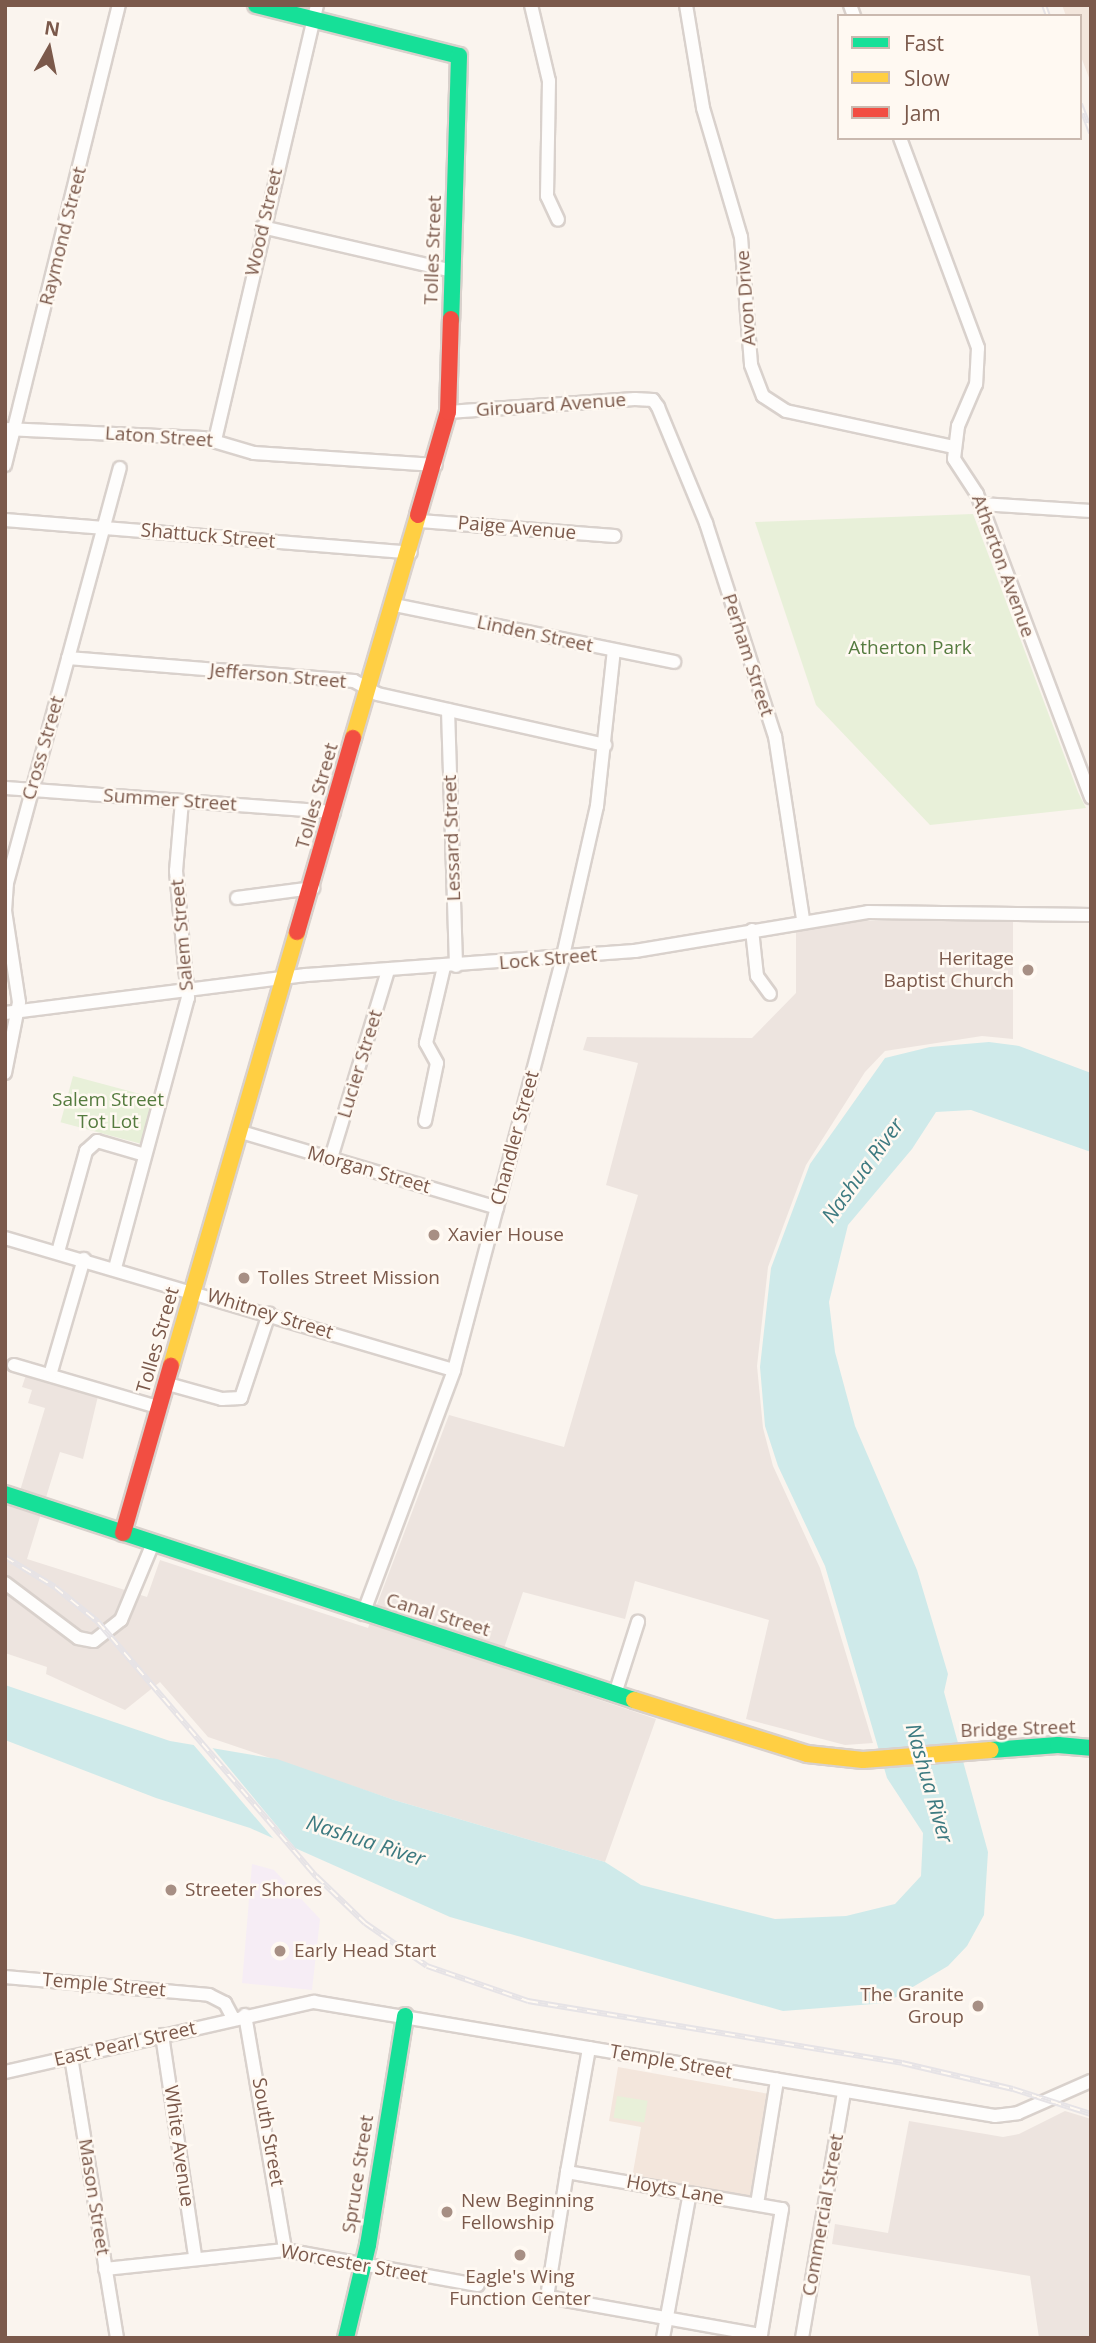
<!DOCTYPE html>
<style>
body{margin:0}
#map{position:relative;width:1096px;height:2343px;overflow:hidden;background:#faf4ee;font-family:"Open Sans",sans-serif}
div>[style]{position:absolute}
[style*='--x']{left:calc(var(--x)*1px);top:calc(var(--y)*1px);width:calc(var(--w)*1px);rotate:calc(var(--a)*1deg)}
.residential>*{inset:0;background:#f3e6dc}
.industrial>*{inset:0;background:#ede4df}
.education>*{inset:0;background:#f6edf5}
.green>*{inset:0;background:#e8f0d9;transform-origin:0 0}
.water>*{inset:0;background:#cfeaea}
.pier>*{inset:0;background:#faf4ee}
.roads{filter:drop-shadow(2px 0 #d9d1cc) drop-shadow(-2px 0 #d9d1cc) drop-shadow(0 2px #d9d1cc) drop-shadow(0 -2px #d9d1cc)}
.street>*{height:12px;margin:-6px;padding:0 6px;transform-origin:6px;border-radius:6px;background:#fefdfc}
.fast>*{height:16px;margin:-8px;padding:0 8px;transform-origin:8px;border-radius:8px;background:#16e098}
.slow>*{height:16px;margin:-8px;padding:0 8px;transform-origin:8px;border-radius:8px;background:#ffcf43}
.jam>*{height:16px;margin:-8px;padding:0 8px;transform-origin:8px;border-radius:8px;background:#f24e42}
.rail>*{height:6px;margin-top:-3px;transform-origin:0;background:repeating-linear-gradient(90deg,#fff9f2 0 10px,#e6e3e6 0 20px);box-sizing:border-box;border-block:2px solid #e6e3e6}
.dots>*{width:19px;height:19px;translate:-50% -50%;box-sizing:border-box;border:4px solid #fff9f2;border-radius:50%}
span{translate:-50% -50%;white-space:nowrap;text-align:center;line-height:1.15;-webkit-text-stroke:5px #fff9f2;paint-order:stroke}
.street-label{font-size:19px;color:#7b594b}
.park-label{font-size:19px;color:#557b3f}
.poi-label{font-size:19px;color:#7b594b}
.right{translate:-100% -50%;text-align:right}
.left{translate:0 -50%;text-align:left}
.water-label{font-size:21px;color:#3d7a80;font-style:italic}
.frame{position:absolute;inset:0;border:7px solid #7b594b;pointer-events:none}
.legend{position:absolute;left:837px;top:14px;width:245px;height:126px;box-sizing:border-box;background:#fff9f2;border:2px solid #cab9af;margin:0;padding:9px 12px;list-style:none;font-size:21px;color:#7b594b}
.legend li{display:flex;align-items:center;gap:14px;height:35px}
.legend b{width:35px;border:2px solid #cab9af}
.north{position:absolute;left:14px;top:14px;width:70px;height:70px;-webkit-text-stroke:5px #fff9f2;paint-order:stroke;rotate:9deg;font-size:19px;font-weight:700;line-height:28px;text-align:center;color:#7b594b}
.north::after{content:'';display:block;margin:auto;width:24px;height:32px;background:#7b594b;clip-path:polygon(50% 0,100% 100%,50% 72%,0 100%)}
</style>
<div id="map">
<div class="residential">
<div style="clip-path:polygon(1062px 5px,1091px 5px,1091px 83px,1080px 54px,1080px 16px,1066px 16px)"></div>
<div style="clip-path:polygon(618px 2067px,769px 2094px,751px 2199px,632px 2178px,641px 2127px,609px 2121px)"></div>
</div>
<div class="industrial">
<div style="clip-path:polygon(1013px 917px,1013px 1039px,982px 1036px,885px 1051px,865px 1072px,806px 1165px,768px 1267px,757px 1366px,763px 1428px,773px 1466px,820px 1568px,873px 1743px,845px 1745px,746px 1719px,769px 1620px,635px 1581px,625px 1619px,523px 1592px,498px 1666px,656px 1719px,605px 1862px,394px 1800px,208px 1737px,160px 1682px,125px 1710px,46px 1674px,47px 1667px,5px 1653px,5px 1501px,16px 1504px,45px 1408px,28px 1403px,32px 1390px,22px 1387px,26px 1375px,98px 1396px,83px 1459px,60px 1452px,27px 1559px,147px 1597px,160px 1560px,368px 1628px,449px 1415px,564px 1447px,638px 1195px,606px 1185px,638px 1063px,583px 1050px,587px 1037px,752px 1038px,796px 993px,796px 930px,863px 921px)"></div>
<div style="clip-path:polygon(1065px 2111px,1091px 2119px,1091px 2338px,1039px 2338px,1030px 2276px,832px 2244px,835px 2224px,888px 2233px,909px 2121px,1003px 2137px,1019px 2134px)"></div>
</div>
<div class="education">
<div style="clip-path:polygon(252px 1864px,274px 1870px,320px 1919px,312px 1990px,242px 1983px)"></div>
</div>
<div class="green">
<div style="clip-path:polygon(973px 514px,1078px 792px,1086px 808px,930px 825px,816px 705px,755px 522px)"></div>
<div style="left:73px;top:1076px;width:86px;height:48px;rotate:15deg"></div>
<div style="left:617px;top:2096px;width:31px;height:22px;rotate:9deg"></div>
</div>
<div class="water">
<div style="clip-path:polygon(989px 1042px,1019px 1046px,1091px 1073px,1091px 1152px,971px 1110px,936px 1112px,912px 1149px,848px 1225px,829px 1302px,835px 1352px,855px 1426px,917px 1570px,948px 1674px,944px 1692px,988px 1852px,984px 1915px,967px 1946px,948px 1966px,886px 2003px,783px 2011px,450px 1917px,250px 1828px,156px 1798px,5px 1740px,5px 1685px,170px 1741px,277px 1759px,394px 1800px,605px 1862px,641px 1885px,775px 1919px,846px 1916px,895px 1904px,921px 1876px,923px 1833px,887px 1778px,825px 1566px,778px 1466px,765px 1426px,760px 1367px,771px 1268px,810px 1164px,885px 1058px,930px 1047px)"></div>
</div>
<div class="pier">
<div style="clip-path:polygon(192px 1743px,210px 1745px,301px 1855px,278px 1844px)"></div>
</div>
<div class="roads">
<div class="street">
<div style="--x:531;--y:5;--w:78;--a:76.7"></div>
<div style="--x:549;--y:81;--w:115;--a:91"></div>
<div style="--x:547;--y:196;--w:26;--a:65"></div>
<div style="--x:686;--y:5;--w:104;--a:80.6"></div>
<div style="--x:703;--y:108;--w:134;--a:73.6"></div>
<div style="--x:741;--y:237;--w:128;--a:85.5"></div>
<div style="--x:751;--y:365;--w:33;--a:69"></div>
<div style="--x:763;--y:396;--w:27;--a:33"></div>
<div style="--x:786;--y:411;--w:172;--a:12.1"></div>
<div style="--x:850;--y:5;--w:12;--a:70"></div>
<div style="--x:900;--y:138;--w:224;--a:69.6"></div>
<div style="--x:978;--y:348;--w:36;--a:93"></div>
<div style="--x:976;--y:384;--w:46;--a:113.2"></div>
<div style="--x:958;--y:426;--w:33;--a:97"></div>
<div style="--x:954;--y:459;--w:42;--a:56.7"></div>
<div style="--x:977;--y:494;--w:324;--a:69.4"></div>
<div style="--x:262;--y:227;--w:196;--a:13"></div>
<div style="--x:448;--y:412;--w:187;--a:-4"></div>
<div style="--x:635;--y:399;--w:18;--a:3"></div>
<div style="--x:653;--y:400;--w:9;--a:54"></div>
<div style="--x:658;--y:407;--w:126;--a:67.5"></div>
<div style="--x:706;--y:523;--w:224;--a:72.1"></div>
<div style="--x:775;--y:736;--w:186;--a:81.3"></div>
<div style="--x:5;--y:429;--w:198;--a:2.6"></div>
<div style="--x:203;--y:438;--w:53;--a:16.4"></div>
<div style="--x:254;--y:453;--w:182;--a:3.8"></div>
<div style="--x:215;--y:440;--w:447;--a:-76.8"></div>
<div style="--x:5;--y:465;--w:474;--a:-76.1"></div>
<div style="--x:981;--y:504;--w:110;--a:3.6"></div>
<div style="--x:5;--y:520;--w:407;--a:4.6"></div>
<div style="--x:420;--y:521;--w:195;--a:4.4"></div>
<div style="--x:395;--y:605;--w:285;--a:11.5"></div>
<div style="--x:68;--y:658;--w:287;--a:4.6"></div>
<div style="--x:354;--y:681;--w:26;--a:29"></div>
<div style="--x:377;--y:694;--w:234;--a:12.6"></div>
<div style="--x:448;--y:710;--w:256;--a:88.2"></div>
<div style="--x:5;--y:788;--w:330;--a:4.2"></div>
<div style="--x:237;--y:898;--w:77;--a:-7.5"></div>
<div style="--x:752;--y:930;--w:46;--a:83.8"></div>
<div style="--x:757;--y:976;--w:22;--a:54"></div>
<div style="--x:5;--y:1013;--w:303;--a:-7.2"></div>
<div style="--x:306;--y:975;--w:330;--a:-4.2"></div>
<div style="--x:635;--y:951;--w:236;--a:-9.5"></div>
<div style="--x:868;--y:912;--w:223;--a:0.8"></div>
<div style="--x:5;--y:1073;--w:72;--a:-78.8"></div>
<div style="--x:19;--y:1002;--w:92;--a:-98.7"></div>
<div style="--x:5;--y:911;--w:28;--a:-86"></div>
<div style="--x:7;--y:883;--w:430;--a:-74.8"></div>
<div style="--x:425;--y:1121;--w:59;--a:-78.3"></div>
<div style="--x:437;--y:1063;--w:23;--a:-119"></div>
<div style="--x:426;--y:1043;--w:78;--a:-76.7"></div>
<div style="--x:241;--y:1132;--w:267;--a:16.5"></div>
<div style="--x:331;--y:1158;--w:196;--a:-73.1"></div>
<div style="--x:5;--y:1238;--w:468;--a:16.4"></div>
<div style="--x:58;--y:1252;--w:105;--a:-74.5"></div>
<div style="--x:86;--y:1151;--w:15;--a:-42"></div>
<div style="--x:97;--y:1141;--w:50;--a:16.3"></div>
<div style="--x:115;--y:1268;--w:280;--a:-74.9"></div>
<div style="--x:188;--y:998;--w:128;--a:-95.4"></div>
<div style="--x:176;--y:871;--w:70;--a:-85.1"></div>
<div style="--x:14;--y:1365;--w:153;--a:16.3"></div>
<div style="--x:50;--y:1375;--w:121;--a:-73.7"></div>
<div style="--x:168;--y:1384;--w:56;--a:15.5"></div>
<div style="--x:222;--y:1399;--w:19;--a:-3"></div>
<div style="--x:241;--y:1398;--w:89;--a:-71.6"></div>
<div style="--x:5;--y:1583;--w:91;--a:37"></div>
<div style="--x:78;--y:1638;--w:16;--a:11"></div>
<div style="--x:94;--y:1641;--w:34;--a:-38"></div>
<div style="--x:121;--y:1620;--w:83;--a:-67.4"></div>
<div style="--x:363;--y:1614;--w:260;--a:-69.5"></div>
<div style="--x:454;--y:1370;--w:424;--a:-75.2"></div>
<div style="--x:562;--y:960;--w:158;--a:-77.2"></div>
<div style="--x:597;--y:806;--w:157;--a:-83.8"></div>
<div style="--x:615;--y:1694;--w:76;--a:-72.3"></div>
<div style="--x:5;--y:1977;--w:205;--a:5"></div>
<div style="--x:209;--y:1995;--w:18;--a:27"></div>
<div style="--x:225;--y:2003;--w:17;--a:62"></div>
<div style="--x:245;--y:2015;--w:238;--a:80.3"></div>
<div style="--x:162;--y:2035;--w:224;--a:81.5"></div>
<div style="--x:71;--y:2057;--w:285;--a:80.7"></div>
<div style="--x:5;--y:2072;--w:317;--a:-12.8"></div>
<div style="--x:314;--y:2002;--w:690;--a:9.5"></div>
<div style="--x:995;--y:2116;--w:23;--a:-7"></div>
<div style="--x:1018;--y:2113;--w:80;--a:-23.7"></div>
<div style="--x:567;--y:2172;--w:218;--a:9.8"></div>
<div style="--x:782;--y:2209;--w:128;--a:99.5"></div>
<div style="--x:761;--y:2335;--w:217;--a:-169.9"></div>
<div style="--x:547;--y:2297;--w:127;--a:-80.9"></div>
<div style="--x:567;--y:2172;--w:126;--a:-79.9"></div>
<div style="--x:757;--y:2204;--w:126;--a:-80.8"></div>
<div style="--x:105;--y:2269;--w:181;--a:-6"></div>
<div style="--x:285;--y:2250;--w:196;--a:10.3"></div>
<div style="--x:663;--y:2338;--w:147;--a:-79.5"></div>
<div style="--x:802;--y:2338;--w:250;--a:-80.3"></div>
</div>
<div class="fast">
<div style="--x:256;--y:5;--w:209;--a:14.1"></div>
<div style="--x:459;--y:56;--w:263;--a:91.7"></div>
<div style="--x:5;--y:1494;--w:662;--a:18.13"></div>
<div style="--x:991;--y:1750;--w:67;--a:-4.3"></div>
<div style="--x:1058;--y:1745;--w:33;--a:5"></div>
<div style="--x:346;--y:2338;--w:96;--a:-76.7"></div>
<div style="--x:368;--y:2245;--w:232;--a:-80.8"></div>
</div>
<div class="slow">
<div style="--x:353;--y:738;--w:232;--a:-73.7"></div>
<div style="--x:171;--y:1366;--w:452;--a:-73.8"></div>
<div style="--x:634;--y:1700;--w:181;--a:17.3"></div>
<div style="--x:807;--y:1754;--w:56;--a:6.1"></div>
<div style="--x:863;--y:1760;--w:128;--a:-4.5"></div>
</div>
<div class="jam">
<div style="--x:418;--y:515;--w:107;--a:-73.8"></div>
<div style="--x:448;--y:412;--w:93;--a:-88.2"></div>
<div style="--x:297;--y:932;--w:202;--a:-73.9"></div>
<div style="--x:123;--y:1533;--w:174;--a:-74"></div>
</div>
</div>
<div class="rail">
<div style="--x:1044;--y:5;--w:12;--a:70"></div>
<div style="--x:1080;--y:104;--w:31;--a:69"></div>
<div style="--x:5;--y:1557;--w:58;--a:31"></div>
<div style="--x:55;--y:1587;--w:55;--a:39.1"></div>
<div style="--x:98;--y:1622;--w:335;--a:49.4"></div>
<div style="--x:316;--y:1876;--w:68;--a:43.8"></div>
<div style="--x:365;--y:1923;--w:75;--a:34.7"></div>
<div style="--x:427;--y:1966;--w:107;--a:19.1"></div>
<div style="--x:528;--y:2001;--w:379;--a:9.4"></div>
<div style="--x:902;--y:2063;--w:114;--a:13.2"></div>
<div style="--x:1013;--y:2089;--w:82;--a:17.8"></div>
</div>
<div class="dots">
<div style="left:1028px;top:970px;background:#a78f84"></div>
<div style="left:434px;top:1235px;background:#a78f84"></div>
<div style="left:244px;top:1278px;background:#a78f84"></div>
<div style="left:171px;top:1890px;background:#a78f84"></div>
<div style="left:280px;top:1951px;background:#a78f84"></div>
<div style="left:978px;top:2006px;background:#a78f84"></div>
<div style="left:447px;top:2212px;background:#a78f84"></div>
<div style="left:520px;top:2255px;background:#a78f84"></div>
</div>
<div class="street-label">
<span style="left:264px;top:222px;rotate:-77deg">Wood Street</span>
<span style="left:63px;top:236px;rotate:-76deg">Raymond Street</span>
<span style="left:433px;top:250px;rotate:-88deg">Tolles Street</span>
<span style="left:746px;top:298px;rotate:-94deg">Avon Drive</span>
<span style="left:551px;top:405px;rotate:-4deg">Girouard Avenue</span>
<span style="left:159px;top:437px;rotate:4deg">Laton Street</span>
<span style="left:517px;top:528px;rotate:5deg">Paige Avenue</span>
<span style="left:208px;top:536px;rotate:5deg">Shattuck Street</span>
<span style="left:1003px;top:566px;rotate:70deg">Atherton Avenue</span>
<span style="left:535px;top:634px;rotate:12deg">Linden Street</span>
<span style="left:748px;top:655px;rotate:72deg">Perham Street</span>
<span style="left:278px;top:676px;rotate:5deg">Jefferson Street</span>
<span style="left:43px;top:748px;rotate:-74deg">Cross Street</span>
<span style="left:317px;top:796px;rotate:-74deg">Tolles Street</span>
<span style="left:170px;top:800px;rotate:4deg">Summer Street</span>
<span style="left:452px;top:838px;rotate:-92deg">Lessard Street</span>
<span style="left:182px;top:935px;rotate:-95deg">Salem Street</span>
<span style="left:548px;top:959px;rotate:-5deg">Lock Street</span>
<span style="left:360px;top:1064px;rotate:-73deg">Lucier Street</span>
<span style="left:515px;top:1138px;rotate:-75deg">Chandler Street</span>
<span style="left:369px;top:1170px;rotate:16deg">Morgan Street</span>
<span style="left:270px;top:1314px;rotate:17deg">Whitney Street</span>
<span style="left:158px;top:1340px;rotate:-74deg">Tolles Street</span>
<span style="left:438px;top:1615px;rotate:17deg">Canal Street</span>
<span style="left:1018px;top:1729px;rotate:-2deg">Bridge Street</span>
<span style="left:104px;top:1985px;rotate:5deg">Temple Street</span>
<span style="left:125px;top:2044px;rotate:-13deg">East Pearl Street</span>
<span style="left:671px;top:2062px;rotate:10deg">Temple Street</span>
<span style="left:268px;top:2132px;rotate:80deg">South Street</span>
<span style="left:179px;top:2146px;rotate:82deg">White Avenue</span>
<span style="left:358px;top:2174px;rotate:-81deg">Spruce Street</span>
<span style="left:675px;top:2190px;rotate:10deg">Hoyts Lane</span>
<span style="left:94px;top:2197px;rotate:81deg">Mason Street</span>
<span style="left:823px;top:2215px;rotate:-80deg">Commercial Street</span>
<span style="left:354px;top:2264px;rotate:10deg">Worcester Street</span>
</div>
<div class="park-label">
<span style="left:910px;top:648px">Atherton Park</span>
<span style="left:108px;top:1111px">Salem Street<br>Tot Lot</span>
</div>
<div class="poi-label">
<span class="right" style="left:1014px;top:970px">Heritage<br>Baptist Church</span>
<span class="left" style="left:448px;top:1235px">Xavier House</span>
<span class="left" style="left:258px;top:1278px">Tolles Street Mission</span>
<span class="left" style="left:185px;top:1890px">Streeter Shores</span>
<span class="left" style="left:294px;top:1951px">Early Head Start</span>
<span class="right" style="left:964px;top:2006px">The Granite<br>Group</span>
<span class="left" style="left:461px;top:2212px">New Beginning<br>Fellowship</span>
<span style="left:520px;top:2288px">Eagle's Wing<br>Function Center</span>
</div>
<div class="water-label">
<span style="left:862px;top:1170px;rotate:-54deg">Nashua River</span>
<span style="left:930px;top:1783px;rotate:74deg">Nashua River</span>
<span style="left:366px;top:1840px;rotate:18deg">Nashua River</span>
</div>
<div class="frame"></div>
<ul class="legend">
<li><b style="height:9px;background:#16e098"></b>Fast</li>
<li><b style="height:9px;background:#ffcf43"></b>Slow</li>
<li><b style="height:9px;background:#f24e42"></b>Jam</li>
</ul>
<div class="north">N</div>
</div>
